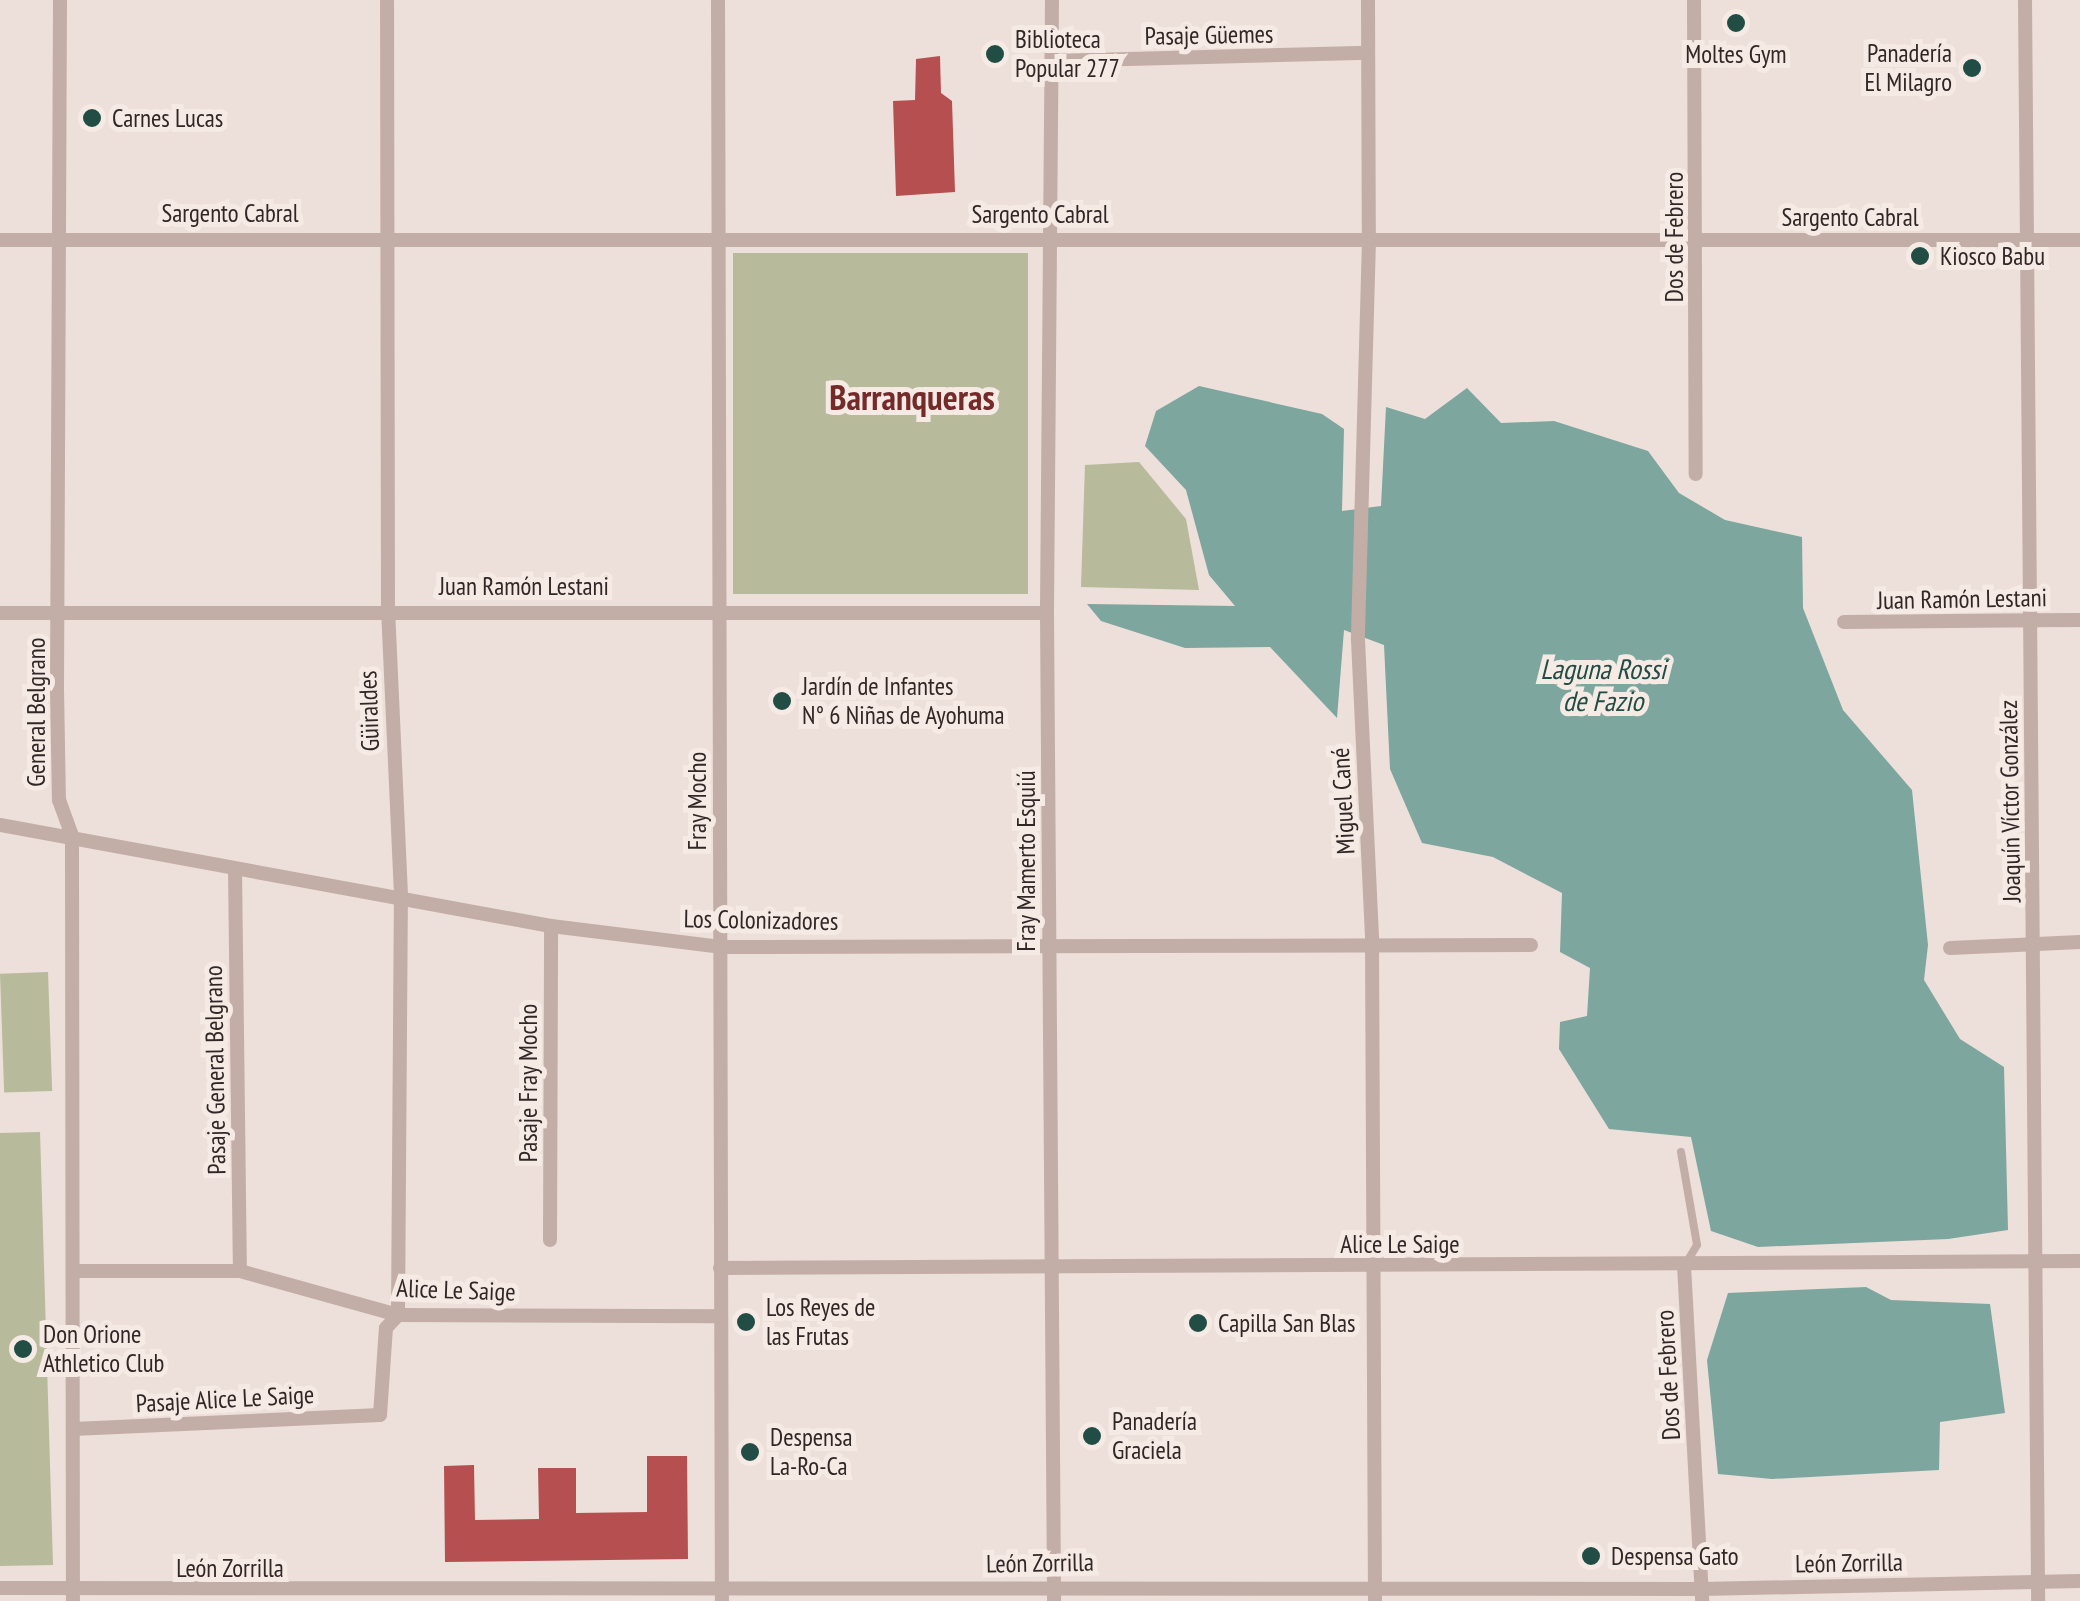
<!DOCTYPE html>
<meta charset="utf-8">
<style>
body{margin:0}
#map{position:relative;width:2080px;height:1601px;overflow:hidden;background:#eddfd9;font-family:"PT Sans Narrow",sans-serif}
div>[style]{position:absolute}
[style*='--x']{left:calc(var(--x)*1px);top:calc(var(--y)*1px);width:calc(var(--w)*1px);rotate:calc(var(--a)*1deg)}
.green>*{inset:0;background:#b7ba9b;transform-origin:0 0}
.water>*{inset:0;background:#7ca69e}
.building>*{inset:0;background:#b64f4f}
.lane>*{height:8px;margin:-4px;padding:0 4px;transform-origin:4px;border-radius:4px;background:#c3ada7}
.street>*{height:14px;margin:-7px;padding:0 7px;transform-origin:7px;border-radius:7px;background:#c3ada7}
.dots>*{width:28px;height:28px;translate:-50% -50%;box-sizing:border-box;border:5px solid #f6eae5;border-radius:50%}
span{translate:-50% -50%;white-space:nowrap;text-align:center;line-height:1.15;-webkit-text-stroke:10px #f6eae5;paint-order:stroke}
.street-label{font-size:25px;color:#312726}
.poi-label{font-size:25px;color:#312726}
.left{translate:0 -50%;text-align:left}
.right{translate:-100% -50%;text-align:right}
.water-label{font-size:28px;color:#224d45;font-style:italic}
.district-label{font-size:35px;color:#752a2a;font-weight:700}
</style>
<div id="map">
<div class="green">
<div style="left:733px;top:253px;width:295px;height:341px"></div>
<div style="clip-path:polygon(1139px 462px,1186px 519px,1199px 590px,1081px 587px,1085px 465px)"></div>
<div style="left:48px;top:972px;width:119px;height:48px;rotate:88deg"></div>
<div style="clip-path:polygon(40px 1132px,53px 1565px,0 1566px,0 1133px)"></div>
</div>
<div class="water">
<div style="clip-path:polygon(1199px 386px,1322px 414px,1344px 429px,1342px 511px,1381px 506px,1386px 407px,1425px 419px,1467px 388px,1501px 423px,1554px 421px,1648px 451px,1679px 493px,1725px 520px,1802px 537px,1803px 608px,1843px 710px,1912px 790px,1928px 945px,1924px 980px,1960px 1039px,2004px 1067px,2008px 1230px,1948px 1239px,1758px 1247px,1711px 1231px,1691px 1137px,1609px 1129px,1559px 1049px,1560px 1022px,1587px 1016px,1590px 968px,1560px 952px,1562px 893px,1493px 857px,1422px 843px,1390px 769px,1384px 645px,1344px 630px,1337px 718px,1270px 647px,1185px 648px,1101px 621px,1087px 604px,1235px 606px,1209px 575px,1186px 490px,1145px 446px,1156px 411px)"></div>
<div style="clip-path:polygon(1866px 1287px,1891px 1300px,1990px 1304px,2005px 1413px,1940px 1422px,1939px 1470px,1772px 1479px,1718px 1474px,1707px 1360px,1728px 1293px)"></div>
</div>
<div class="building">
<div style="clip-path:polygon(940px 56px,941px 93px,952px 101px,955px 192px,896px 196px,893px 101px,915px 100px,916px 59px)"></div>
<div style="clip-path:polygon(647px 1456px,687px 1456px,688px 1559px,445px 1562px,444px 1466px,474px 1465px,475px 1520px,539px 1519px,538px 1468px,576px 1468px,576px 1513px,647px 1512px)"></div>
</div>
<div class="lane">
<div style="--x:1681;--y:1152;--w:94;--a:80.2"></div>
<div style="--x:1697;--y:1245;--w:21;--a:121"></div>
</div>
<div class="street">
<div style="--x:60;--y:0;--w:689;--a:90.25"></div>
<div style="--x:57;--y:689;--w:111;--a:89"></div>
<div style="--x:59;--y:800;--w:38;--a:70"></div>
<div style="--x:72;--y:836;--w:765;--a:89.93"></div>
<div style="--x:718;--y:0;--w:1601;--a:89.86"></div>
<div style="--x:1052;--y:0;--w:613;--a:90.47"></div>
<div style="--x:1047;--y:613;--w:988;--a:89.59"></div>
<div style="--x:1368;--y:0;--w:240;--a:89.8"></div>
<div style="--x:1369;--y:240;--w:400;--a:91.6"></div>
<div style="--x:1358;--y:640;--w:301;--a:87.3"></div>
<div style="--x:1372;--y:941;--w:660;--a:89.74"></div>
<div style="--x:1694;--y:0;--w:474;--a:89.8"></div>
<div style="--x:2025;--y:0;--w:1601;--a:89.53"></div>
<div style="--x:1052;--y:61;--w:316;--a:-1.5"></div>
<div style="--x:0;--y:240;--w:2080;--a:0"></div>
<div style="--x:0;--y:613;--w:1047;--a:0"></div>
<div style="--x:1844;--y:622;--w:236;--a:-0.5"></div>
<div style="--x:0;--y:825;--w:560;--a:10.39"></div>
<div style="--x:551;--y:926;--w:171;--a:7"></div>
<div style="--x:721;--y:947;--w:810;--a:-0.14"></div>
<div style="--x:235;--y:869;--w:402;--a:89.3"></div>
<div style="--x:1950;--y:948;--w:130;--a:-2.6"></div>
<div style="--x:550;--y:1240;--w:314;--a:-89.8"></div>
<div style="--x:1684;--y:1265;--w:336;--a:86.9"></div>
<div style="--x:720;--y:1268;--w:1360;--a:-0.29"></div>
<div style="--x:74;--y:1271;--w:166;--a:0"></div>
<div style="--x:240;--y:1271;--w:164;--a:15.6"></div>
<div style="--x:398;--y:1315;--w:323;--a:0.2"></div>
<div style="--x:73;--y:1429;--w:307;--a:-2.6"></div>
<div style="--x:380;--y:1415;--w:87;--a:-86.1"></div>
<div style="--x:386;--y:1328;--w:18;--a:-47"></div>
<div style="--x:398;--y:1315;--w:420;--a:-89.6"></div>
<div style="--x:401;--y:895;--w:287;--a:-92.6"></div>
<div style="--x:388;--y:608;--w:608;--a:-90.09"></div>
<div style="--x:0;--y:1588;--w:1702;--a:0.03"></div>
<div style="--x:1702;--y:1589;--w:378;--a:-1.2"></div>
</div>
<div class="dots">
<div style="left:1736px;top:23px;background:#224d45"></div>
<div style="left:995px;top:54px;background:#224d45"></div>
<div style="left:1972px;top:68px;background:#224d45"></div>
<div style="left:92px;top:118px;background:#224d45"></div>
<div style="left:1920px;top:256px;background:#224d45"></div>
<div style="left:782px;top:701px;background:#224d45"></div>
<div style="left:746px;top:1322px;background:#224d45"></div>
<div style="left:1198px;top:1323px;background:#224d45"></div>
<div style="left:23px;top:1349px;background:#224d45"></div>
<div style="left:1092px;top:1436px;background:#224d45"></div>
<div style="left:750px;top:1452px;background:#224d45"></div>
<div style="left:1591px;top:1556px;background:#224d45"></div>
</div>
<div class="street-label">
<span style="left:1209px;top:35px;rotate:-1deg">Pasaje Güemes</span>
<span style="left:230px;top:213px">Sargento Cabral</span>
<span style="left:1040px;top:214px">Sargento Cabral</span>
<span style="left:1850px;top:217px">Sargento Cabral</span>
<span style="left:1674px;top:237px;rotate:-90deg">Dos de Febrero</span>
<span style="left:524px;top:586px">Juan Ramón Lestani</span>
<span style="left:1962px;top:599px;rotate:-1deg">Juan Ramón Lestani</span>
<span style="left:369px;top:711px;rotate:-92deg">Güiraldes</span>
<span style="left:36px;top:712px;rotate:-90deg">General Belgrano</span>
<span style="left:697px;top:801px;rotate:-90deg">Fray Mocho</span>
<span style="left:1343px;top:801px;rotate:-93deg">Miguel Cané</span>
<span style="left:2010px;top:801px;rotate:-91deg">Joaquín Víctor González</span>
<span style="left:1026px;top:861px;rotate:-90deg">Fray Mamerto Esquiú</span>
<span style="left:761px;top:920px;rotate:1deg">Los Colonizadores</span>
<span style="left:215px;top:1070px;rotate:-91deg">Pasaje General Belgrano</span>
<span style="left:528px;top:1083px;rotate:-90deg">Pasaje Fray Mocho</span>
<span style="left:1400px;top:1244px">Alice Le Saige</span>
<span style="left:456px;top:1290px;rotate:2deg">Alice Le Saige</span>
<span style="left:1668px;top:1375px;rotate:-93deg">Dos de Febrero</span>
<span style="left:225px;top:1399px;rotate:-3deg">Pasaje Alice Le Saige</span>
<span style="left:1040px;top:1563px;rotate:-1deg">León Zorrilla</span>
<span style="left:1849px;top:1563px;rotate:-1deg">León Zorrilla</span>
<span style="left:230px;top:1568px">León Zorrilla</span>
</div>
<div class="poi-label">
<span class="left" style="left:1015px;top:54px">Biblioteca<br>Popular 277</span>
<span style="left:1736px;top:54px">Moltes Gym</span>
<span class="right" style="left:1952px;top:68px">Panadería<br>El Milagro</span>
<span class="left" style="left:112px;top:118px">Carnes Lucas</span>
<span class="left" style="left:1940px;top:256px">Kiosco Babu</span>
<span class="left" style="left:802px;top:701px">Jardín de Infantes<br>N° 6 Niñas de Ayohuma</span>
<span class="left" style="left:766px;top:1322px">Los Reyes de<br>las Frutas</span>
<span class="left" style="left:1218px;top:1323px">Capilla San Blas</span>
<span class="left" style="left:43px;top:1349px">Don Orione<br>Athletico Club</span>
<span class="left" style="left:1112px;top:1436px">Panadería<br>Graciela</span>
<span class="left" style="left:770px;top:1452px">Despensa<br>La-Ro-Ca</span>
<span class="left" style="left:1611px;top:1556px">Despensa Gato</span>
</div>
<div class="water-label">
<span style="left:1603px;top:685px">Laguna Rossi<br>de Fazio</span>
</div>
<div class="district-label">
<span style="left:912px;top:397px">Barranqueras</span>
</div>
</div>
